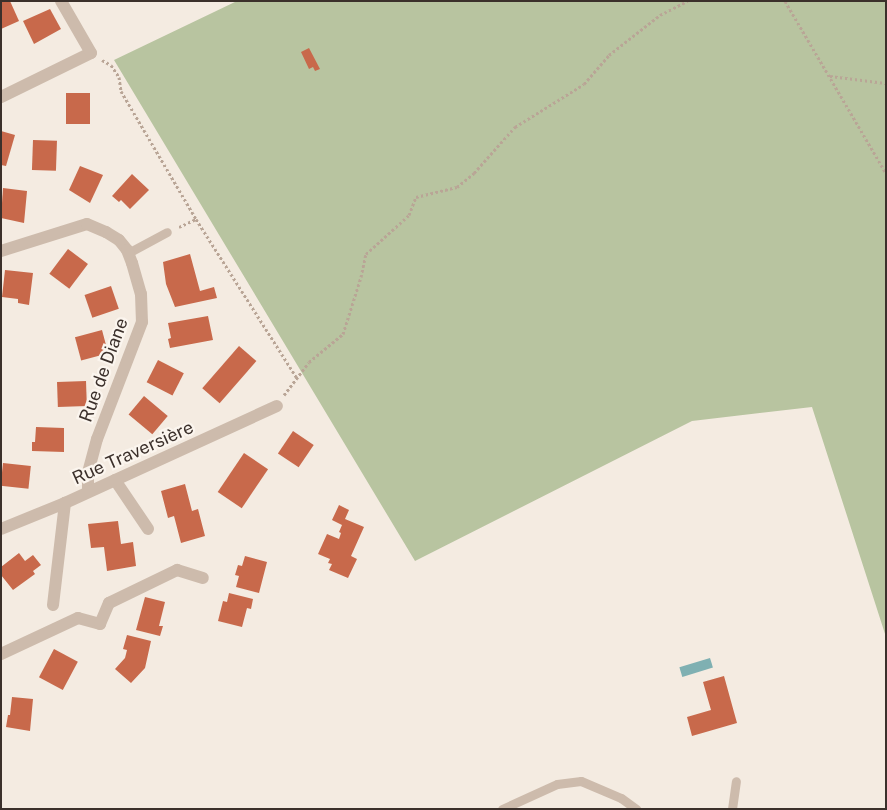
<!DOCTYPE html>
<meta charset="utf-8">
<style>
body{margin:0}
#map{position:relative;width:887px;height:810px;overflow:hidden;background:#f4ebe1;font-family:"Public Sans",sans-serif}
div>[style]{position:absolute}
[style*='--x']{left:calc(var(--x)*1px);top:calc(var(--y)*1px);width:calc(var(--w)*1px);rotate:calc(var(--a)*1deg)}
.green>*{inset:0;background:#b8c4a0}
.water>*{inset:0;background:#7fb0b2;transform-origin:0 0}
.building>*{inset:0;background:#c8694b;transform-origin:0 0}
.path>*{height:3px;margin-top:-1.5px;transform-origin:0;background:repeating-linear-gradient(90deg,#b9a596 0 2.5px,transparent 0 5px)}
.service>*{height:9px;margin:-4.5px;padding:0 4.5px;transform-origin:4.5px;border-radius:4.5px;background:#cdbbac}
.minor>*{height:12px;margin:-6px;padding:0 6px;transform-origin:6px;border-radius:6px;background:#cdbbac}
span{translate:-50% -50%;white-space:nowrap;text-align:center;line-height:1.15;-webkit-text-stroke:4.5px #fbf5ee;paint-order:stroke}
.street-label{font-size:18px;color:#3b302b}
.frame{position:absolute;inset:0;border:2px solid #3b302b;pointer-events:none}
</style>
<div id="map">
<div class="green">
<div style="clip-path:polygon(237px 1px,886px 1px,886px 637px,812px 407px,692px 421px,415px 561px,114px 60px)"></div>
</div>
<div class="water">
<div style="left:710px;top:658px;width:10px;height:32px;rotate:73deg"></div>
</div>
<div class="building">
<div style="clip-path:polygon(1px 1px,10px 1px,19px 21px,1px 29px)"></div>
<div style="clip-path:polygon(50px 9px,61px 29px,34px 44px,23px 21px)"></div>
<div style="clip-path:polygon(309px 48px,320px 69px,315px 71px,313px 67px,309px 69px,301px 52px)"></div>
<div style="left:66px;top:93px;width:24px;height:31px"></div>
<div style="clip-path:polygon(1px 131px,15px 135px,6px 166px,1px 165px)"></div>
<div style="left:33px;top:140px;width:24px;height:30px;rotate:2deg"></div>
<div style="clip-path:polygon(80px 166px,103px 175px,90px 203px,69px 190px)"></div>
<div style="clip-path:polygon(132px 174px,149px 190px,130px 209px,121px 200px,119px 202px,112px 196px)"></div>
<div style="clip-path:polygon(3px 188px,27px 191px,24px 223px,1px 218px)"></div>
<div style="left:68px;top:249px;width:25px;height:31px;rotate:37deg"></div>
<div style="clip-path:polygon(190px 254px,200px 291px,214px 287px,217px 298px,175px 307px,166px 284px,163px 262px)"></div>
<div style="clip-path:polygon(5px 270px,33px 273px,29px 305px,18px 303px,18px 299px,2px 297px)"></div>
<div style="left:111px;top:286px;width:24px;height:28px;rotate:71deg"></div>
<div style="clip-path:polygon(208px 316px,213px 340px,170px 348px,168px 339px,171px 338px,168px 323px)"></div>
<div style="left:102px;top:330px;width:24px;height:28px;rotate:75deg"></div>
<div style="left:239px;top:346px;width:23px;height:56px;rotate:41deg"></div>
<div style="left:158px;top:360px;width:29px;height:25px;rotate:27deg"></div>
<div style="left:86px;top:381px;width:25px;height:29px;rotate:88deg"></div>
<div style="left:144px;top:396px;width:31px;height:24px;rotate:40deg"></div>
<div style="clip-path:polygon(36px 427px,64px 428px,64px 452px,32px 451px,32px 442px,35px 442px)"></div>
<div style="left:293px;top:431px;width:25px;height:27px;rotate:34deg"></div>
<div style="left:244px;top:453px;width:29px;height:47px;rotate:34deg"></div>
<div style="left:3px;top:463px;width:28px;height:23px;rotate:6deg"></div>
<div style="clip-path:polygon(185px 484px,192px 511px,198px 509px,205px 536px,181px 543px,174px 516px,168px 518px,161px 491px)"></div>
<div style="clip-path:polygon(339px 505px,349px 510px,345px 519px,364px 527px,351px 556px,357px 559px,348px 578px,329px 570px,332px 564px,328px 563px,330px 559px,318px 554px,327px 534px,339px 539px,341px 533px,339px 532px,342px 525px,332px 520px)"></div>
<div style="clip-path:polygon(118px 521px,121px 544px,133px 542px,136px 566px,107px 571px,104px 547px,91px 548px,88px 524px)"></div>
<div style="clip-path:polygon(19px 553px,25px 561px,33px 555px,41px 565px,33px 571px,35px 574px,13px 590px,1px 575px,1px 567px)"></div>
<div style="clip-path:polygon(245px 556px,267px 562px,259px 593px,236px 587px,239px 576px,235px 575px,238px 565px,242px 566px)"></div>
<div style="clip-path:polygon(229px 593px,253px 599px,251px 609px,247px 608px,242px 627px,218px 621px,223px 601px,227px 602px)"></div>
<div style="clip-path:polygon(145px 597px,165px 602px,159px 626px,163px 626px,160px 636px,136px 630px)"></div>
<div style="clip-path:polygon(127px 635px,151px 641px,145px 668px,131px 683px,115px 669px,125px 658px,127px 650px,123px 649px)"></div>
<div style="left:54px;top:649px;width:27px;height:32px;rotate:28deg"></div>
<div style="clip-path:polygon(724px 676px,737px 723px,692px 736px,687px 717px,711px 710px,703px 682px)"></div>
<div style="clip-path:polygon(12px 697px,33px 699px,30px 731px,6px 727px,8px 715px,10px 715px)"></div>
</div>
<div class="path">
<div style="--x:785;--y:1;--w:199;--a:59.6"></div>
<div style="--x:102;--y:60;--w:10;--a:29"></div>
<div style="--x:111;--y:65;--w:14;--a:56"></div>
<div style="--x:119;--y:77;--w:14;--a:82"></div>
<div style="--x:121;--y:91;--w:148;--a:59.6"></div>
<div style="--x:830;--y:76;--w:56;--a:7.1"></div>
<div style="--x:179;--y:227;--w:19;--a:-25"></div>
<div style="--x:196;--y:219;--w:188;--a:57.6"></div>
<div style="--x:284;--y:395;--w:41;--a:-52.9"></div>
<div style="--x:309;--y:362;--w:44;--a:-39.5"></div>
<div style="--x:343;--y:334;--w:60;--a:-72.5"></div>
<div style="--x:361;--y:277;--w:24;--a:-78"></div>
<div style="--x:366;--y:254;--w:58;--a:-42.2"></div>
<div style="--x:409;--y:215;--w:19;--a:-69"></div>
<div style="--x:416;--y:197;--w:42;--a:-13.7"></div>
<div style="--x:457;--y:187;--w:22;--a:-39"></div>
<div style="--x:474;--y:173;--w:62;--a:-48.3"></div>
<div style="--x:515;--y:127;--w:81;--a:-31.9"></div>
<div style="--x:584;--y:84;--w:38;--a:-49"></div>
<div style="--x:609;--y:55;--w:65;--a:-38.1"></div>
<div style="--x:660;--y:15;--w:31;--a:-27"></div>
</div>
<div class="service">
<div style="--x:128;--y:253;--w:44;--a:-28.3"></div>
<div style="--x:502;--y:809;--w:60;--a:-24.4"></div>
<div style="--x:557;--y:784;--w:24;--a:-7"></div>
<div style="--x:581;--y:781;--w:43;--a:23"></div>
<div style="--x:621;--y:798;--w:19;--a:36"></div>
<div style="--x:732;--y:809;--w:28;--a:-82"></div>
</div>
<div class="minor">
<div style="--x:1;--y:97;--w:100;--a:-26.1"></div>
<div style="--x:91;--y:53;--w:60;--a:-120"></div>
<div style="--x:1;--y:251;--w:90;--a:-17.4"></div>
<div style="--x:87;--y:224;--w:21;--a:23"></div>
<div style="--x:106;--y:232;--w:15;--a:32"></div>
<div style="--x:119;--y:240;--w:13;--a:51"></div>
<div style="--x:127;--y:250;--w:14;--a:69"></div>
<div style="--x:132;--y:263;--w:32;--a:74"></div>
<div style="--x:141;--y:294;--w:28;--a:88"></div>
<div style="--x:142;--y:322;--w:125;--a:111"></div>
<div style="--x:97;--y:439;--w:34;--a:105"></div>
<div style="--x:88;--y:472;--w:19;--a:90"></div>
<div style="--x:115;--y:480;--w:59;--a:56"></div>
<div style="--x:1;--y:529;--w:69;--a:-22.1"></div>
<div style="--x:65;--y:503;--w:233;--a:-24.6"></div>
<div style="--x:53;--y:605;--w:103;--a:-83.3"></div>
<div style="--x:1;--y:654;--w:85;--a:-25.1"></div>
<div style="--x:78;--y:618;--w:23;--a:15"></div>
<div style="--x:100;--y:624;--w:23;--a:-67"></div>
<div style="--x:109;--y:603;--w:76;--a:-25.9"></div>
<div style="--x:177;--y:570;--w:27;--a:17"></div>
</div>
<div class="street-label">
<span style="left:104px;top:370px;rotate:-70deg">Rue de Diane</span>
<span style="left:133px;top:453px;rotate:-24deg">Rue Traversière</span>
</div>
<div class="frame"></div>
</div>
